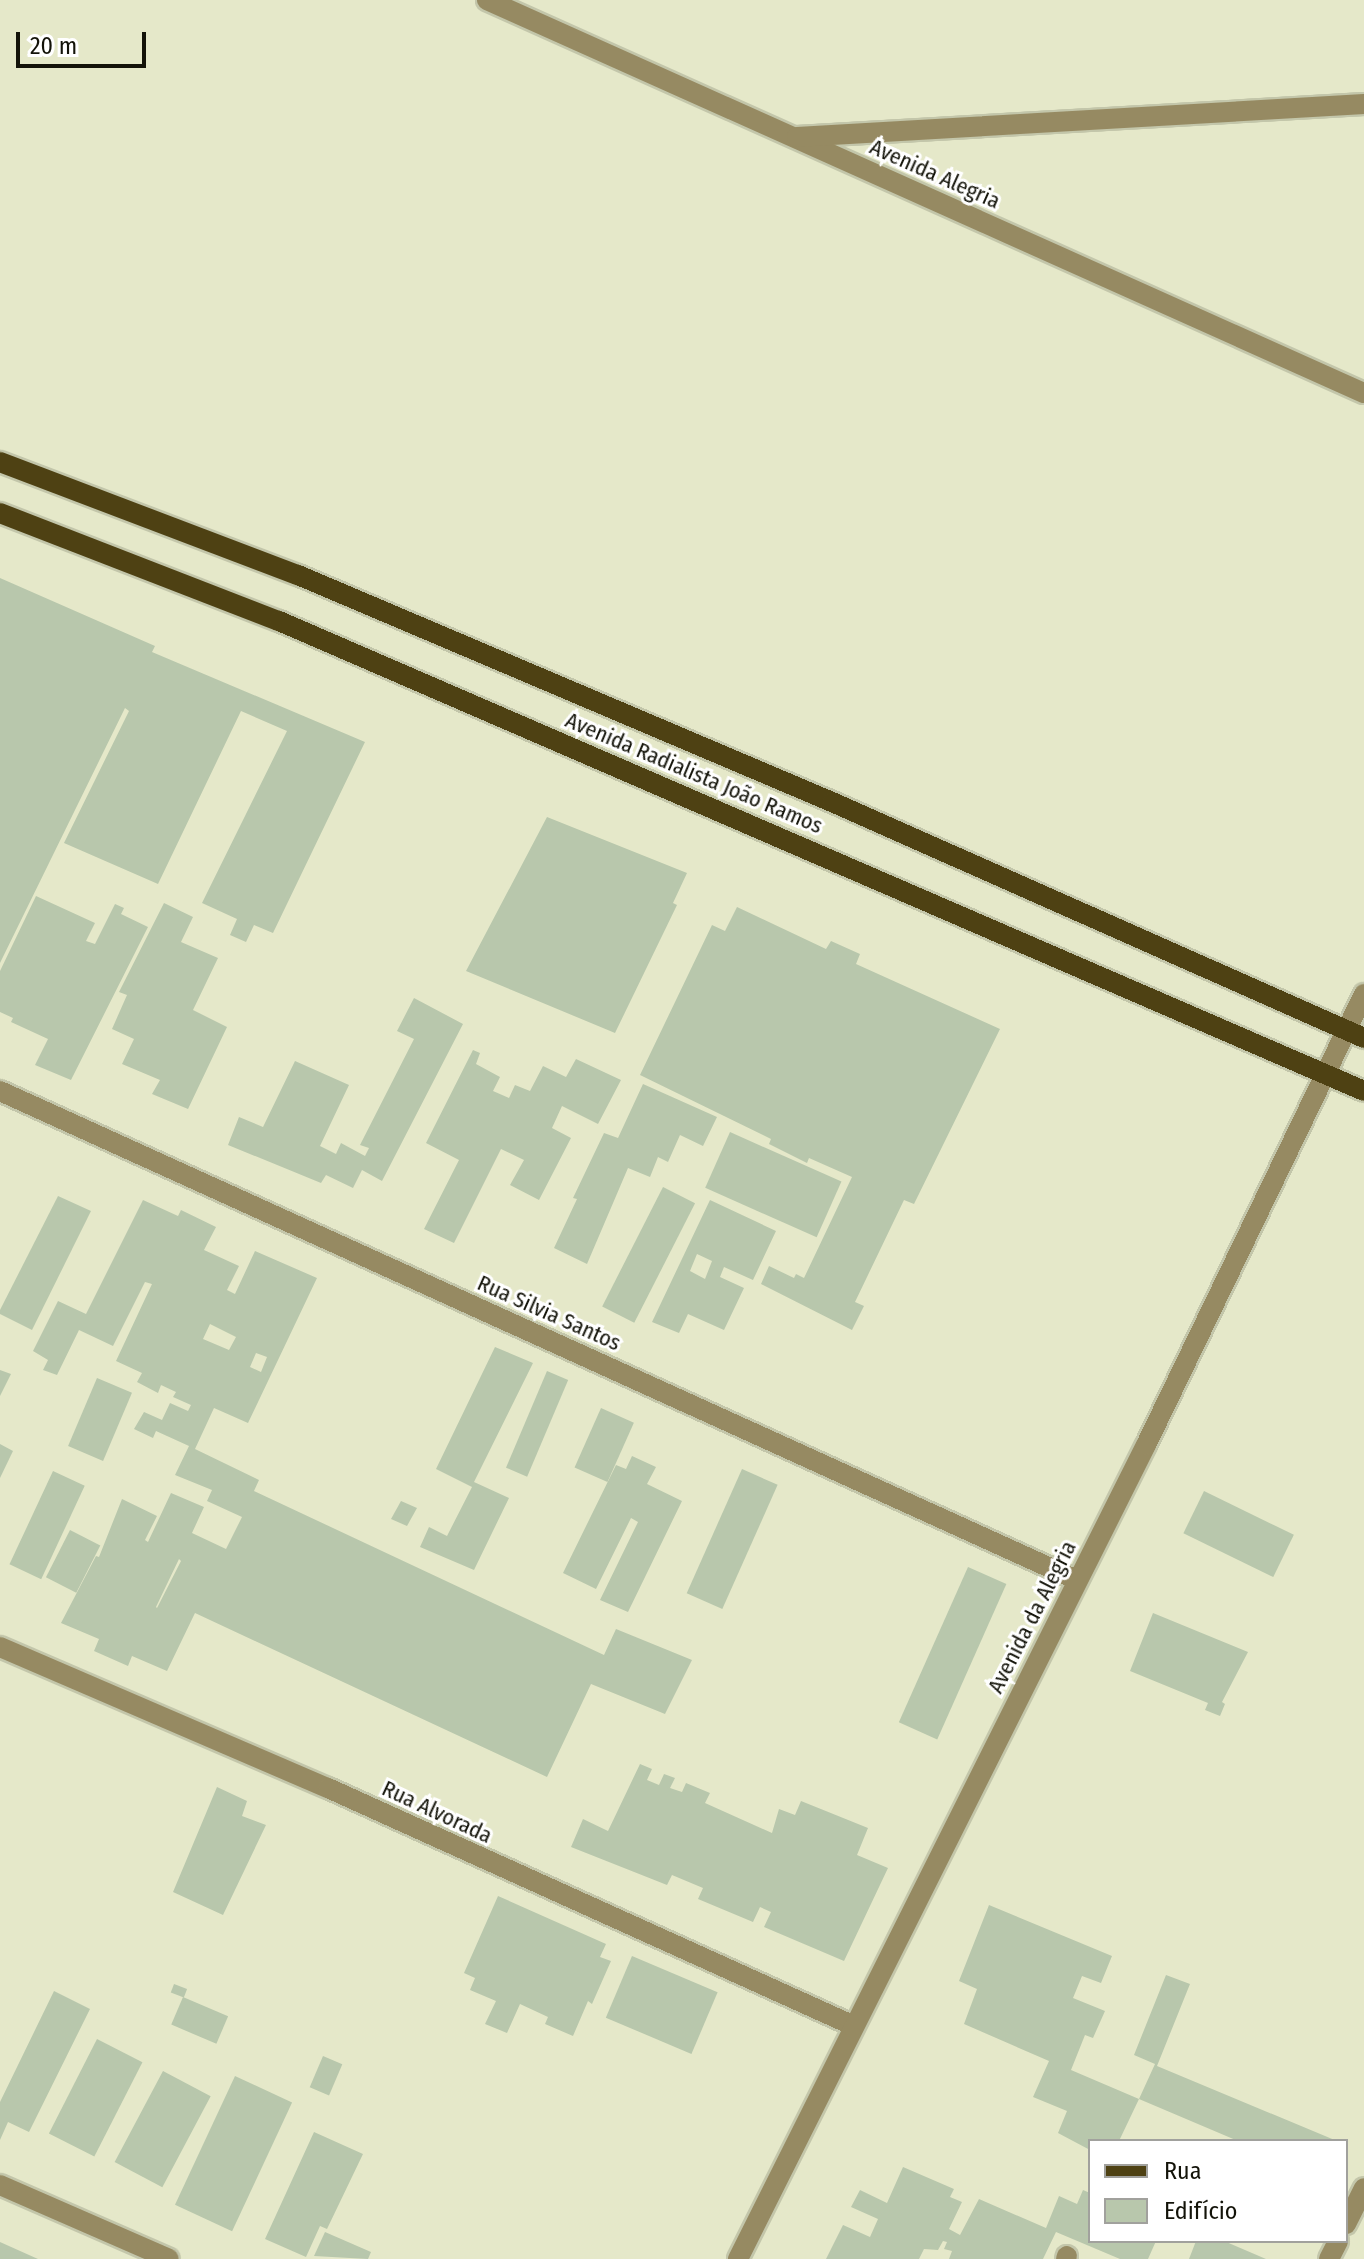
<!DOCTYPE html>
<meta charset="utf-8">
<style>
body{margin:0}
#map{position:relative;width:1364px;height:2259px;overflow:hidden;background:#e5e8c9;font-family:"Fira Sans Condensed",sans-serif}
div>[style]{position:absolute}
[style*='--x']{left:calc(var(--x)*1px);top:calc(var(--y)*1px);width:calc(var(--w)*1px);rotate:calc(var(--a)*1deg)}
.building>*{inset:0;background:#b8c7ac;transform-origin:0 0}
.roads{filter:drop-shadow(2px 0 #c3c6aa) drop-shadow(-2px 0 #c3c6aa) drop-shadow(0 2px #c3c6aa) drop-shadow(0 -2px #c3c6aa)}
.minor>*{height:20px;margin:-10px;padding:0 10px;transform-origin:10px;border-radius:10px;background:#968a62}
.major>*{height:20px;margin:-10px;padding:0 10px;transform-origin:10px;border-radius:10px;background:#4e4113}
span{translate:-50% -50%;white-space:nowrap;text-align:center;line-height:1.15;-webkit-text-stroke:6px #fff;paint-order:stroke}
.street-label{font-size:22px;color:#131309}
.legend{position:absolute;left:1088px;top:2139px;width:260px;height:104px;box-sizing:border-box;background:#fff;border:2px solid #a1a19d;margin:0;padding:10px 14px;list-style:none;font-size:24px;color:#131309}
.legend li{display:flex;align-items:center;gap:16px;height:40px}
.legend b{width:40px;border:2px solid #a1a19d}
.scale{position:absolute;left:16px;top:32px;width:130px;height:36px;box-sizing:border-box;border:4px solid #131309;border-top:0;padding-left:10px;font-size:24px;line-height:28px;white-space:nowrap;color:#131309;-webkit-text-stroke:6px #fff;paint-order:stroke}
</style>
<div id="map">
<div class="building">
<div style="clip-path:polygon(0 578px,155px 646px,152px 652px,365px 742px,273px 933px,254px 925px,246px 942px,230px 935px,237px 919px,202px 903px,287px 731px,241px 711px,158px 884px,64px 843px,129px 711px,125px 708px,0 963px)"></div>
<div style="clip-path:polygon(547px 817px,687px 873px,673px 903px,677px 905px,615px 1033px,466px 971px)"></div>
<div style="clip-path:polygon(36px 896px,95px 923px,86px 941px,95px 944px,115px 904px,124px 908px,121px 914px,148px 927px,71px 1080px,35px 1065px,48px 1039px,11px 1022px,13px 1018px,0 1012px,0 971px)"></div>
<div style="clip-path:polygon(164px 903px,193px 917px,181px 942px,218px 958px,193px 1010px,227px 1027px,188px 1109px,152px 1094px,160px 1080px,122px 1064px,134px 1039px,112px 1029px,127px 995px,119px 992px)"></div>
<div style="clip-path:polygon(737px 907px,826px 949px,831px 941px,860px 954px,856px 964px,1000px 1029px,914px 1204px,904px 1200px,855px 1302px,864px 1306px,852px 1330px,761px 1284px,769px 1266px,794px 1278px,796px 1274px,804px 1278px,852px 1177px,809px 1158px,807px 1163px,769px 1144px,771px 1139px,640px 1075px,712px 925px,725px 931px)"></div>
<div style="clip-path:polygon(414px 998px,463px 1024px,382px 1181px,362px 1170px,353px 1188px,326px 1175px,321px 1183px,228px 1145px,239px 1117px,263px 1127px,295px 1061px,349px 1085px,320px 1146px,336px 1154px,341px 1143px,365px 1156px,369px 1148px,360px 1145px,414px 1039px,397px 1031px)"></div>
<div style="clip-path:polygon(473px 1050px,480px 1053px,476px 1064px,500px 1077px,493px 1091px,509px 1098px,515px 1085px,530px 1091px,543px 1066px,566px 1077px,576px 1059px,621px 1080px,598px 1124px,562px 1106px,552px 1128px,571px 1138px,539px 1200px,510px 1185px,524px 1160px,501px 1149px,454px 1243px,424px 1229px,459px 1160px,426px 1143px)"></div>
<div style="clip-path:polygon(643px 1084px,717px 1117px,703px 1146px,680px 1135px,668px 1162px,658px 1157px,650px 1177px,628px 1168px,587px 1264px,554px 1248px,577px 1199px,573px 1198px,604px 1133px,618px 1138px)"></div>
<div style="left:730px;top:1132px;width:122px;height:61px;rotate:24deg"></div>
<div style="left:663px;top:1187px;width:36px;height:134px;rotate:27deg"></div>
<div style="clip-path:polygon(58px 1196px,91px 1211px,32px 1330px,0 1314px,0 1310px)"></div>
<div style="clip-path:polygon(evenodd,143px 1200px,178px 1216px,181px 1210px,216px 1227px,204px 1250px,239px 1266px,227px 1290px,235px 1294px,255px 1251px,317px 1278px,248px 1423px,214px 1408px,195px 1449px,259px 1480px,254px 1491px,604px 1655px,616px 1629px,692px 1660px,665px 1714px,591px 1684px,547px 1777px,195px 1613px,167px 1671px,132px 1656px,128px 1666px,94px 1651px,99px 1639px,61px 1623px,96px 1556px,99px 1557px,122px 1499px,157px 1516px,145px 1540px,148px 1542px,171px 1493px,204px 1507px,192px 1533px,226px 1549px,242px 1517px,207px 1501px,212px 1490px,175px 1475px,189px 1446px,156px 1431px,153px 1438px,134px 1429px,144px 1412px,162px 1420px,170px 1403px,188px 1411px,191px 1405px,173px 1397px,176px 1392px,161px 1385px,158px 1393px,137px 1382px,142px 1373px,116px 1361px,152px 1284px,145px 1282px,113px 1346px,79px 1330px,57px 1375px,43px 1370px,48px 1360px,33px 1351px,58px 1301px,86px 1314px,143px 1200px,210px 1324px,236px 1337px,229px 1350px,203px 1339px,210px 1324px,143px 1200px,256px 1353px,267px 1357px,261px 1372px,250px 1367px,256px 1353px,143px 1200px,179px 1559px,181px 1561px,157px 1608px,156px 1607px,179px 1559px)"></div>
<div style="clip-path:polygon(evenodd,710px 1200px,776px 1231px,753px 1280px,724px 1267px,720px 1277px,744px 1288px,724px 1330px,688px 1314px,679px 1333px,652px 1322px,710px 1200px,697px 1254px,712px 1261px,705px 1279px,690px 1271px,697px 1254px)"></div>
<div style="clip-path:polygon(495px 1347px,533px 1363px,474px 1482px,509px 1498px,474px 1570px,420px 1547px,429px 1527px,447px 1536px,472px 1487px,436px 1469px)"></div>
<div style="clip-path:polygon(0 1370px,11px 1374px,0 1396px)"></div>
<div style="left:547px;top:1371px;width:23px;height:105px;rotate:23deg"></div>
<div style="left:97px;top:1378px;width:38px;height:74px;rotate:23deg"></div>
<div style="left:601px;top:1408px;width:36px;height:65px;rotate:24deg"></div>
<div style="clip-path:polygon(0 1444px,13px 1451px,0 1478px)"></div>
<div style="clip-path:polygon(632px 1456px,656px 1467px,647px 1484px,682px 1501px,628px 1612px,600px 1600px,638px 1522px,631px 1518px,596px 1589px,563px 1573px,616px 1465px,626px 1469px)"></div>
<div style="left:742px;top:1469px;width:39px;height:136px;rotate:24deg"></div>
<div style="left:53px;top:1471px;width:35px;height:103px;rotate:25deg"></div>
<div style="left:1204px;top:1491px;width:100px;height:47px;rotate:26deg"></div>
<div style="clip-path:polygon(401px 1501px,417px 1508px,407px 1526px,391px 1519px)"></div>
<div style="left:70px;top:1530px;width:34px;height:53px;rotate:27deg"></div>
<div style="left:968px;top:1567px;width:42px;height:170px;rotate:24deg"></div>
<div style="clip-path:polygon(1153px 1613px,1248px 1652px,1222px 1702px,1225px 1704px,1220px 1716px,1205px 1710px,1208px 1703px,1130px 1671px)"></div>
<div style="clip-path:polygon(640px 1764px,652px 1769px,647px 1780px,659px 1785px,664px 1774px,675px 1778px,670px 1788px,682px 1792px,686px 1783px,710px 1793px,705px 1803px,772px 1833px,779px 1809px,795px 1815px,801px 1801px,868px 1828px,857px 1855px,888px 1868px,844px 1961px,764px 1927px,771px 1912px,760px 1907px,753px 1922px,698px 1899px,703px 1888px,672px 1875px,667px 1885px,571px 1847px,583px 1819px,608px 1831px)"></div>
<div style="clip-path:polygon(217px 1787px,247px 1801px,242px 1816px,266px 1825px,223px 1915px,173px 1892px)"></div>
<div style="clip-path:polygon(498px 1896px,606px 1944px,600px 1957px,611px 1961px,592px 2004px,588px 2001px,573px 2036px,545px 2024px,548px 2017px,520px 2004px,507px 2033px,485px 2024px,496px 2001px,470px 1990px,475px 1978px,464px 1973px)"></div>
<div style="clip-path:polygon(989px 1905px,1112px 1956px,1101px 1983px,1082px 1976px,1073px 1998px,1105px 2011px,1093px 2038px,1085px 2035px,1071px 2070px,1139px 2099px,1119px 2141px,1090px 2141px,1090px 2150px,1058px 2133px,1067px 2111px,1033px 2097px,1049px 2061px,964px 2024px,977px 1989px,959px 1981px)"></div>
<div style="left:632px;top:1956px;width:93px;height:67px;rotate:23deg"></div>
<div style="clip-path:polygon(1166px 1975px,1190px 1984px,1157px 2066px,1337px 2141px,1238px 2141px,1139px 2099px,1155px 2064px,1134px 2055px)"></div>
<div style="left:174px;top:1984px;width:14px;height:9px;rotate:21deg"></div>
<div style="clip-path:polygon(54px 1991px,90px 2009px,29px 2132px,8px 2122px,0 2140px,0 2102px)"></div>
<div style="left:183px;top:1997px;width:49px;height:30px;rotate:23deg"></div>
<div style="left:97px;top:2039px;width:51px;height:106px;rotate:27deg"></div>
<div style="left:323px;top:2056px;width:21px;height:34px;rotate:23deg"></div>
<div style="left:163px;top:2071px;width:54px;height:103px;rotate:28deg"></div>
<div style="left:235px;top:2076px;width:63px;height:142px;rotate:25deg"></div>
<div style="clip-path:polygon(314px 2132px,363px 2154px,327px 2229px,320px 2226px,306px 2257px,265px 2239px)"></div>
<div style="clip-path:polygon(903px 2167px,954px 2189px,950px 2197px,962px 2202px,949px 2229px,960px 2235px,979px 2199px,1046px 2228px,1059px 2196px,1077px 2204px,1083px 2190px,1090px 2193px,1090px 2241px,1156px 2241px,1148px 2259px,1120px 2259px,1056px 2232px,1043px 2259px,949px 2259px,952px 2251px,944px 2249px,947px 2242px,943px 2241px,938px 2250px,924px 2249px,919px 2259px,826px 2259px,843px 2225px,870px 2237px,878px 2219px,851px 2207px,860px 2190px,887px 2203px)"></div>
<div style="clip-path:polygon(325px 2232px,371px 2252px,368px 2259px,314px 2256px)"></div>
<div style="clip-path:polygon(1196px 2241px,1224px 2241px,1266px 2259px,1189px 2259px)"></div>
<div style="clip-path:polygon(0 2242px,38px 2259px,0 2259px)"></div>
</div>
<div class="roads">
<div class="minor">
<div style="--x:487;--y:0;--w:961;--a:24.14"></div>
<div style="--x:797;--y:137;--w:568;--a:-3.33"></div>
<div style="--x:0;--y:1091;--w:1183;--a:24.42"></div>
<div style="--x:0;--y:1647;--w:357;--a:23.3"></div>
<div style="--x:328;--y:1788;--w:575;--a:24.34"></div>
<div style="--x:0;--y:2185;--w:184;--a:23.6"></div>
<div style="--x:1346;--y:2224;--w:40;--a:-63.4"></div>
<div style="--x:738;--y:2259;--w:911;--a:-63.38"></div>
<div style="--x:1146;--y:1445;--w:501;--a:-64.2"></div>
<div style="--x:1066;--y:2259;--w:3;--a:-72"></div>
<div style="--x:1329;--y:2259;--w:20;--a:-63"></div>
</div>
<div class="major">
<div style="--x:0;--y:462;--w:319;--a:20.8"></div>
<div style="--x:298;--y:575;--w:580;--a:23.03"></div>
<div style="--x:832;--y:802;--w:582;--a:23.92"></div>
<div style="--x:0;--y:513;--w:299;--a:21.2"></div>
<div style="--x:279;--y:621;--w:1182;--a:23.42"></div>
</div>
</div>
<div class="street-label">
<span style="left:935px;top:174px;rotate:24deg">Avenida Alegria</span>
<span style="left:694px;top:773px;rotate:23deg">Avenida Radialista João Ramos</span>
<span style="left:549px;top:1313px;rotate:24deg">Rua Silvia Santos</span>
<span style="left:1032px;top:1617px;rotate:-63deg">Avenida da Alegria</span>
<span style="left:437px;top:1812px;rotate:25deg">Rua Alvorada</span>
</div>
<ul class="legend">
<li><b style="height:10px;background:#4e4113"></b>Rua</li>
<li><b style="height:22px;background:#b8c7ac"></b>Edifício</li>
</ul>
<div class="scale">20 m</div>
</div>
